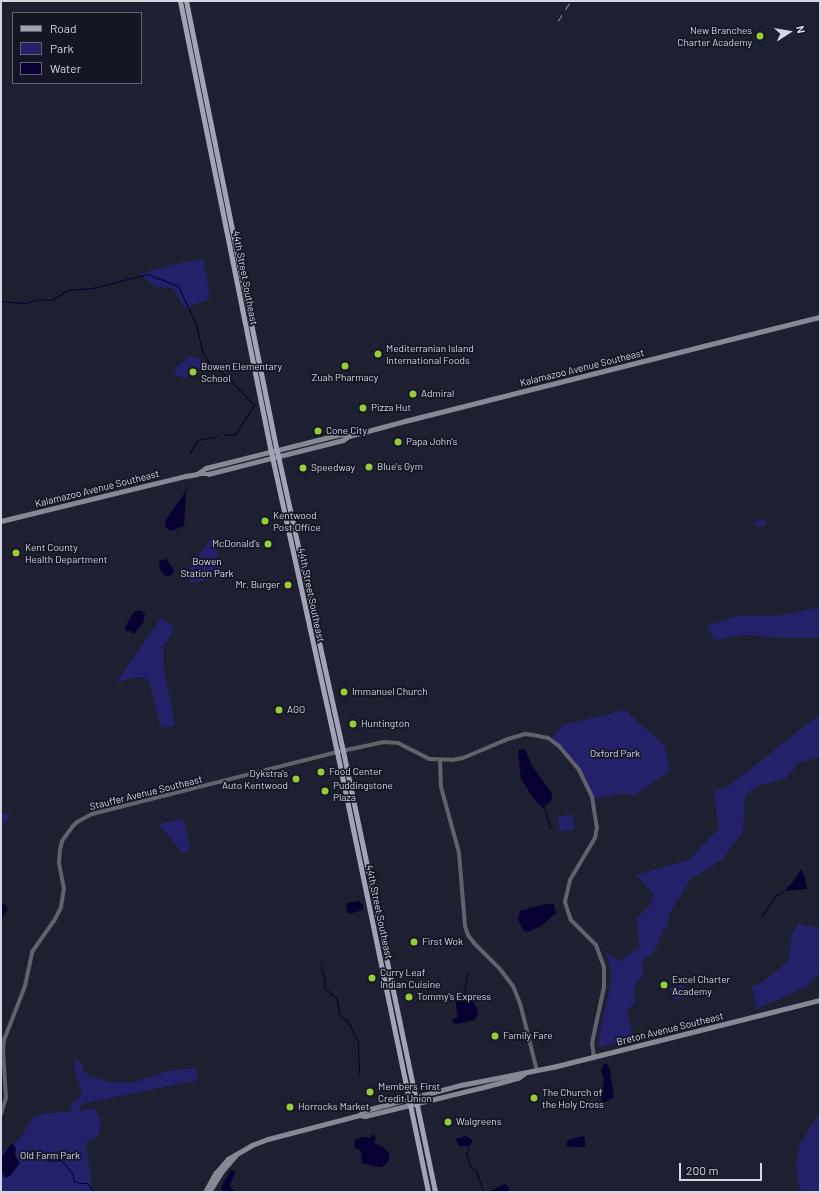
<!DOCTYPE html>
<style>
body{margin:0}
#map{position:relative;width:821px;height:1193px;overflow:hidden;background:#1d2030;font-family:Barlow,sans-serif}
div>[style]{position:absolute}
[style*='--x']{left:calc(var(--x)*1px);top:calc(var(--y)*1px);width:calc(var(--w)*1px);rotate:calc(var(--a)*1deg)}
.green>*{inset:0;background:#232169;transform-origin:0 0}
.water>*{inset:0;background:#070031}
.stream>*{height:1px;margin:-0.5px;padding:0 0.5px;transform-origin:0.5px;border-radius:0.5px;background:#070031}
.tertiary>*{height:4px;margin:-2px;padding:0 2px;transform-origin:2px;border-radius:2px;background:#61626b}
.secondary>*{height:4.5px;margin:-2.25px;padding:0 2.25px;transform-origin:2.25px;border-radius:2.25px;background:#858895}
.primary>*{height:5px;margin:-2.5px;padding:0 2.5px;transform-origin:2.5px;border-radius:2.5px;background:#a1a4b6}
.rail>*{height:1px;margin-top:-0.5px;transform-origin:0;background:repeating-linear-gradient(90deg,#8c8f9c 0 7px,transparent 0 14px)}
.dots>*{width:11px;height:11px;translate:-50% -50%;box-sizing:border-box;border:2px solid #141626;border-radius:50%}
span{translate:-50% -50%;white-space:nowrap;text-align:center;line-height:1.15;-webkit-text-stroke:3.5px #141626;paint-order:stroke}
.poi-label{font-size:10px;color:#d4d6e1}
.right{translate:-100% -50%;text-align:right}
.left{translate:0 -50%;text-align:left}
.street-label{font-size:10px;color:#d4d6e1}
.park-label{font-size:10px;color:#d9ddf3}
.frame{position:absolute;inset:0;border:2px solid #d4d6e1;pointer-events:none}
.legend{position:absolute;left:12px;top:12px;width:130px;height:72px;box-sizing:border-box;background:#141626;border:1px solid #616371;margin:0;padding:5px 7px;list-style:none;font-size:12px;color:#d4d6e1}
.legend li{display:flex;align-items:center;gap:8px;height:20px}
.legend b{width:20px;border:1px solid #616371}
.north{position:absolute;left:769px;top:12px;width:40px;height:40px;-webkit-text-stroke:3px #141626;paint-order:stroke;rotate:78deg;font-size:11px;font-weight:700;line-height:16px;text-align:center;color:#d4d6e1}
.north::after{content:'';display:block;margin:auto;width:14px;height:18px;background:#d4d6e1;clip-path:polygon(50% 0,100% 100%,50% 72%,0 100%)}
.scale{position:absolute;left:679px;top:1163px;width:83px;height:18px;box-sizing:border-box;border:2px solid #d4d6e1;border-top:0;padding-left:5px;font-size:12px;line-height:14px;white-space:nowrap;color:#d4d6e1;-webkit-text-stroke:3px #141626;paint-order:stroke}
</style>
<div id="map">
<div class="green">
<div style="clip-path:polygon(203px 259px,210px 295px,207px 301px,192px 305px,185px 309px,173px 288px,156px 287px,140px 274px,175px 264px)"></div>
<div style="clip-path:polygon(189px 356px,199px 359px,204px 366px,187px 378px,177px 376px,174px 370px)"></div>
<div style="clip-path:polygon(764px 519px,767px 523px,766px 525px,758px 527px,755px 525px,756px 521px)"></div>
<div style="clip-path:polygon(213px 535px,222px 576px,191px 583px,188px 571px)"></div>
<div style="clip-path:polygon(820px 607px,820px 640px,818px 638px,779px 638px,743px 635px,714px 640px,707px 626px,737px 616px,782px 615px)"></div>
<div style="clip-path:polygon(161px 618px,175px 628px,163px 647px,163px 665px,175px 725px,161px 728px,149px 680px,139px 677px,117px 682px)"></div>
<div style="clip-path:polygon(625px 710px,665px 746px,670px 771px,634px 796px,625px 793px,593px 799px,569px 756px,551px 740px,563px 725px)"></div>
<div style="clip-path:polygon(820px 714px,820px 757px,798px 763px,785px 779px,760px 785px,745px 795px,743px 831px,723px 859px,691px 879px,669px 914px,667px 927px,664px 928px,655px 951px,642px 961px,643px 977px,638px 980px,634px 989px,635px 1002px,627px 1012px,634px 1040px,599px 1047px,600px 1031px,611px 984px,612px 972px,606px 951px,619px 962px,639px 947px,637px 918px,650px 905px,654px 895px,636px 875px,689px 860px,719px 828px,714px 791px,729px 786px)"></div>
<div style="clip-path:polygon(11px 813px,1px 828px,1px 815px)"></div>
<div style="left:572px;top:814px;width:15px;height:15px;rotate:79deg"></div>
<div style="clip-path:polygon(183px 819px,191px 848px,184px 854px,158px 824px)"></div>
<div style="clip-path:polygon(798px 924px,820px 928px,820px 973px,806px 987px,757px 1009px,752px 986px,760px 984px,785px 964px,790px 956px,791px 937px)"></div>
<div style="left:683px;top:985px;width:12px;height:13px;rotate:76deg"></div>
<div style="clip-path:polygon(77px 1059px,82px 1064px,83px 1070px,88px 1075px,108px 1082px,123px 1083px,136px 1082px,167px 1071px,195px 1068px,198px 1080px,81px 1104px,80px 1112px,85px 1109px,96px 1110px,100px 1119px,100px 1131px,96px 1138px,86px 1142px,93px 1192px,1px 1192px,1px 1153px,18px 1141px,33px 1118px,42px 1114px,72px 1111px,70px 1105px,82px 1095px,74px 1067px,75px 1060px)"></div>
<div style="clip-path:polygon(820px 1112px,820px 1192px,802px 1192px,799px 1187px,796px 1168px,799px 1145px)"></div>
</div>
<div class="water">
<div style="clip-path:polygon(186px 491px,184px 526px,171px 531px,166px 528px,165px 521px)"></div>
<div style="clip-path:polygon(166px 558px,174px 571px,171px 576px,165px 576px,160px 569px,159px 561px,164px 560px)"></div>
<div style="clip-path:polygon(139px 610px,145px 614px,143px 623px,134px 634px,130px 631px,125px 631px,125px 627px,134px 612px)"></div>
<div style="clip-path:polygon(525px 749px,532px 766px,552px 794px,552px 800px,545px 806px,545px 810px,534px 799px,521px 779px,518px 752px,519px 750px)"></div>
<div style="clip-path:polygon(801px 869px,805px 877px,807px 889px,784px 891px,793px 882px)"></div>
<div style="clip-path:polygon(358px 901px,363px 904px,363px 910px,349px 914px,346px 908px,347px 903px)"></div>
<div style="clip-path:polygon(5px 904px,8px 909px,1px 919px,1px 905px)"></div>
<div style="clip-path:polygon(545px 904px,554px 904px,556px 913px,541px 926px,528px 932px,524px 931px,518px 920px,520px 911px)"></div>
<div style="clip-path:polygon(464px 997px,470px 998px,476px 1006px,478px 1015px,475px 1020px,456px 1024px,453px 1023px,452px 1019px,458px 1017px,455px 999px)"></div>
<div style="clip-path:polygon(604px 1064px,607px 1064px,610px 1071px,614px 1097px,608px 1101px,601px 1103px,604px 1079px,601px 1071px)"></div>
<div style="clip-path:polygon(372px 1135px,374px 1135px,376px 1139px,374px 1143px,383px 1147px,389px 1153px,389px 1160px,384px 1166px,378px 1167px,362px 1163px,361px 1151px,354px 1147px,355px 1139px,365px 1137px,370px 1138px)"></div>
<div style="clip-path:polygon(465px 1136px,471px 1139px,472px 1142px,469px 1146px,461px 1146px,457px 1143px,456px 1139px)"></div>
<div style="clip-path:polygon(582px 1136px,585px 1138px,585px 1147px,570px 1147px,566px 1145px,568px 1140px)"></div>
<div style="clip-path:polygon(12px 1143px,16px 1148px,15px 1155px,20px 1163px,10px 1176px,5px 1178px,1px 1170px,1px 1156px,3px 1155px)"></div>
<div style="clip-path:polygon(231px 1170px,236px 1172px,230px 1184px,231px 1188px,238px 1192px,223px 1192px,221px 1187px)"></div>
<div style="clip-path:polygon(505px 1184px,509px 1187px,508px 1192px,488px 1192px)"></div>
</div>
<div class="stream">
<div style="--x:1;--y:301;--w:23;--a:5"></div>
<div style="--x:24;--y:303;--w:16;--a:-15"></div>
<div style="--x:39;--y:299;--w:12;--a:5"></div>
<div style="--x:51;--y:300;--w:20;--a:-30"></div>
<div style="--x:68;--y:290;--w:24;--a:-5"></div>
<div style="--x:92;--y:288;--w:57;--a:-14.3"></div>
<div style="--x:147;--y:274;--w:33;--a:21"></div>
<div style="--x:178;--y:286;--w:42;--a:64.7"></div>
<div style="--x:196;--y:324;--w:28;--a:77"></div>
<div style="--x:202;--y:351;--w:10;--a:61"></div>
<div style="--x:207;--y:360;--w:23;--a:40"></div>
<div style="--x:225;--y:375;--w:42;--a:46"></div>
<div style="--x:254;--y:405;--w:35;--a:123"></div>
<div style="--x:235;--y:434;--w:11;--a:175"></div>
<div style="--x:190;--y:453;--w:15;--a:-62"></div>
<div style="--x:197;--y:440;--w:20;--a:-9"></div>
<div style="--x:186;--y:491;--w:5;--a:-90"></div>
<div style="--x:545;--y:810;--w:19;--a:74"></div>
<div style="--x:761;--y:917;--w:25;--a:-56"></div>
<div style="--x:775;--y:896;--w:10;--a:-29"></div>
<div style="--x:321;--y:966;--w:17;--a:77"></div>
<div style="--x:325;--y:983;--w:5;--a:101"></div>
<div style="--x:324;--y:988;--w:9;--a:36"></div>
<div style="--x:331;--y:993;--w:2;--a:90"></div>
<div style="--x:331;--y:995;--w:5;--a:22"></div>
<div style="--x:336;--y:997;--w:16;--a:79"></div>
<div style="--x:339;--y:1013;--w:4;--a:63"></div>
<div style="--x:341;--y:1017;--w:7;--a:27"></div>
<div style="--x:347;--y:1020;--w:25;--a:63"></div>
<div style="--x:358;--y:1042;--w:31;--a:88"></div>
<div style="--x:464;--y:997;--w:25;--a:-83"></div>
<div style="--x:468;--y:1146;--w:2;--a:63"></div>
<div style="--x:469;--y:1148;--w:7;--a:117"></div>
<div style="--x:466;--y:1154;--w:4;--a:63"></div>
<div style="--x:468;--y:1158;--w:8;--a:76"></div>
<div style="--x:470;--y:1166;--w:8;--a:40"></div>
<div style="--x:476;--y:1171;--w:21;--a:71"></div>
<div style="--x:41;--y:1154;--w:11;--a:38"></div>
<div style="--x:50;--y:1161;--w:10;--a:-6"></div>
<div style="--x:60;--y:1160;--w:2;--a:27"></div>
<div style="--x:62;--y:1161;--w:16;--a:50"></div>
<div style="--x:72;--y:1173;--w:8;--a:76"></div>
<div style="--x:74;--y:1181;--w:6;--a:18"></div>
<div style="--x:80;--y:1183;--w:7;--a:0"></div>
<div style="--x:87;--y:1183;--w:11;--a:52"></div>
</div>
<div class="tertiary">
<div style="--x:440;--y:760;--w:27;--a:88"></div>
<div style="--x:441;--y:787;--w:68;--a:74.7"></div>
<div style="--x:459;--y:853;--w:73;--a:85.3"></div>
<div style="--x:465;--y:926;--w:9;--a:72"></div>
<div style="--x:468;--y:935;--w:10;--a:53"></div>
<div style="--x:474;--y:943;--w:37;--a:45"></div>
<div style="--x:500;--y:969;--w:21;--a:53"></div>
<div style="--x:513;--y:986;--w:18;--a:68"></div>
<div style="--x:520;--y:1003;--w:70;--a:76"></div>
<div style="--x:1;--y:1114;--w:17;--a:-73"></div>
<div style="--x:6;--y:1098;--w:48;--a:-93.6"></div>
<div style="--x:3;--y:1050;--w:10;--a:-84"></div>
<div style="--x:4;--y:1040;--w:58;--a:-68.7"></div>
<div style="--x:25;--y:986;--w:35;--a:-78"></div>
<div style="--x:32;--y:952;--w:38;--a:-55"></div>
<div style="--x:54;--y:921;--w:16;--a:-63"></div>
<div style="--x:61;--y:907;--w:18;--a:-81"></div>
<div style="--x:64;--y:889;--w:26;--a:-101"></div>
<div style="--x:59;--y:863;--w:13;--a:-86"></div>
<div style="--x:60;--y:850;--w:9;--a:-77"></div>
<div style="--x:62;--y:841;--w:17;--a:-54"></div>
<div style="--x:72;--y:827;--w:7;--a:-45"></div>
<div style="--x:77;--y:822;--w:17;--a:-28"></div>
<div style="--x:92;--y:814;--w:253;--a:-14.2"></div>
<div style="--x:337;--y:752;--w:48;--a:-12"></div>
<div style="--x:384;--y:742;--w:14;--a:4"></div>
<div style="--x:398;--y:743;--w:35;--a:27"></div>
<div style="--x:429;--y:759;--w:23;--a:2"></div>
<div style="--x:452;--y:760;--w:11;--a:-10"></div>
<div style="--x:463;--y:758;--w:49;--a:-22.9"></div>
<div style="--x:508;--y:739;--w:18;--a:-16"></div>
<div style="--x:525;--y:734;--w:8;--a:7"></div>
<div style="--x:533;--y:735;--w:15;--a:11"></div>
<div style="--x:548;--y:738;--w:14;--a:36"></div>
<div style="--x:559;--y:746;--w:31;--a:50"></div>
<div style="--x:579;--y:770;--w:30;--a:64"></div>
<div style="--x:592;--y:797;--w:30;--a:81"></div>
<div style="--x:597;--y:827;--w:11;--a:100"></div>
<div style="--x:595;--y:838;--w:49;--a:120.8"></div>
<div style="--x:570;--y:880;--w:23;--a:103"></div>
<div style="--x:565;--y:902;--w:19;--a:72"></div>
<div style="--x:571;--y:920;--w:35;--a:45"></div>
<div style="--x:596;--y:945;--w:23;--a:70"></div>
<div style="--x:604;--y:967;--w:20;--a:90"></div>
<div style="--x:604;--y:987;--w:57;--a:102.1"></div>
<div style="--x:592;--y:1043;--w:14;--a:82"></div>
</div>
<div class="secondary">
<div style="--x:197;--y:474;--w:11;--a:-34"></div>
<div style="--x:206;--y:468;--w:139;--a:-14.1"></div>
<div style="--x:341;--y:434;--w:8;--a:14"></div>
<div style="--x:1;--y:521;--w:190;--a:-13.7"></div>
<div style="--x:186;--y:476;--w:11;--a:-10"></div>
<div style="--x:197;--y:474;--w:11;--a:0"></div>
<div style="--x:208;--y:474;--w:139;--a:-14.1"></div>
<div style="--x:343;--y:440;--w:7;--a:-34"></div>
<div style="--x:349;--y:436;--w:58;--a:-15"></div>
<div style="--x:405;--y:421;--w:428;--a:-14.1"></div>
<div style="--x:360;--y:1115;--w:5;--a:11"></div>
<div style="--x:365;--y:1116;--w:118;--a:-13.7"></div>
<div style="--x:480;--y:1088;--w:39;--a:-15"></div>
<div style="--x:518;--y:1078;--w:7;--a:-34"></div>
<div style="--x:205;--y:1192;--w:21;--a:-61"></div>
<div style="--x:215;--y:1174;--w:20;--a:-49"></div>
<div style="--x:228;--y:1159;--w:28;--a:-30"></div>
<div style="--x:252;--y:1145;--w:17;--a:-21"></div>
<div style="--x:268;--y:1139;--w:95;--a:-14.6"></div>
<div style="--x:360;--y:1115;--w:5;--a:-53"></div>
<div style="--x:363;--y:1111;--w:101;--a:-14.9"></div>
<div style="--x:461;--y:1085;--w:94;--a:-11.1"></div>
<div style="--x:553;--y:1067;--w:275;--a:-14.1"></div>
<div style="--x:209;--y:1192;--w:26;--a:-58"></div>
<div style="--x:223;--y:1170;--w:20;--a:-49"></div>
</div>
<div class="primary">
<div style="--x:180;--y:1;--w:460;--a:78.6"></div>
<div style="--x:271;--y:452;--w:307;--a:77.6"></div>
<div style="--x:337;--y:752;--w:449;--a:78.3"></div>
<div style="--x:186;--y:1;--w:459;--a:78.6"></div>
<div style="--x:277;--y:451;--w:312;--a:77.6"></div>
<div style="--x:344;--y:756;--w:445;--a:78.2"></div>
</div>
<div class="rail">
<div style="--x:558;--y:21;--w:24;--a:-57"></div>
</div>
<div class="dots">
<div style="left:760px;top:36px;background:#97cc39"></div>
<div style="left:378px;top:354px;background:#97cc39"></div>
<div style="left:345px;top:366px;background:#97cc39"></div>
<div style="left:193px;top:372px;background:#97cc39"></div>
<div style="left:413px;top:394px;background:#97cc39"></div>
<div style="left:363px;top:408px;background:#97cc39"></div>
<div style="left:318px;top:431px;background:#97cc39"></div>
<div style="left:398px;top:442px;background:#97cc39"></div>
<div style="left:369px;top:467px;background:#97cc39"></div>
<div style="left:303px;top:468px;background:#97cc39"></div>
<div style="left:265px;top:521px;background:#97cc39"></div>
<div style="left:268px;top:544px;background:#97cc39"></div>
<div style="left:16px;top:553px;background:#97cc39"></div>
<div style="left:288px;top:585px;background:#97cc39"></div>
<div style="left:344px;top:692px;background:#97cc39"></div>
<div style="left:279px;top:710px;background:#97cc39"></div>
<div style="left:353px;top:724px;background:#97cc39"></div>
<div style="left:321px;top:772px;background:#97cc39"></div>
<div style="left:296px;top:779px;background:#97cc39"></div>
<div style="left:325px;top:791px;background:#97cc39"></div>
<div style="left:414px;top:942px;background:#97cc39"></div>
<div style="left:372px;top:978px;background:#97cc39"></div>
<div style="left:664px;top:985px;background:#97cc39"></div>
<div style="left:409px;top:997px;background:#97cc39"></div>
<div style="left:495px;top:1036px;background:#97cc39"></div>
<div style="left:370px;top:1092px;background:#97cc39"></div>
<div style="left:534px;top:1098px;background:#97cc39"></div>
<div style="left:290px;top:1107px;background:#97cc39"></div>
<div style="left:448px;top:1122px;background:#97cc39"></div>
</div>
<div class="poi-label">
<span class="right" style="left:752px;top:36px">New Branches<br>Charter Academy</span>
<span class="left" style="left:386px;top:354px">Mediterranian Island<br>International Foods</span>
<span class="left" style="left:201px;top:372px">Bowen Elementary<br>School</span>
<span style="left:345px;top:378px">Zuah Pharmacy</span>
<span class="left" style="left:421px;top:394px">Admiral</span>
<span class="left" style="left:371px;top:408px">Pizza Hut</span>
<span class="left" style="left:326px;top:431px">Cone City</span>
<span class="left" style="left:406px;top:442px">Papa John's</span>
<span class="left" style="left:377px;top:467px">Blue's Gym</span>
<span class="left" style="left:311px;top:468px">Speedway</span>
<span class="left" style="left:273px;top:521px">Kentwood<br>Post Office</span>
<span class="right" style="left:260px;top:544px">McDonald's</span>
<span class="left" style="left:25px;top:553px">Kent County<br>Health Department</span>
<span class="right" style="left:280px;top:585px">Mr. Burger</span>
<span class="left" style="left:352px;top:692px">Immanuel Church</span>
<span class="left" style="left:287px;top:710px">AGO</span>
<span class="left" style="left:361px;top:724px">Huntington</span>
<span class="left" style="left:329px;top:772px">Food Center</span>
<span class="right" style="left:288px;top:779px">Dykstra's<br>Auto Kentwood</span>
<span class="left" style="left:333px;top:791px">Puddingstone<br>Plaza</span>
<span class="left" style="left:422px;top:942px">First Wok</span>
<span class="left" style="left:380px;top:978px">Curry Leaf<br>Indian Cuisine</span>
<span class="left" style="left:672px;top:985px">Excel Charter<br>Academy</span>
<span class="left" style="left:417px;top:997px">Tommy's Express</span>
<span class="left" style="left:503px;top:1036px">Family Fare</span>
<span class="left" style="left:378px;top:1092px">Members First<br>Credit Union</span>
<span class="left" style="left:542px;top:1098px">The Church of<br>the Holy Cross</span>
<span class="left" style="left:298px;top:1107px">Horrocks Market</span>
<span class="left" style="left:456px;top:1122px">Walgreens</span>
</div>
<div class="street-label">
<span style="left:245px;top:278px;rotate:79deg">44th Street Southeast</span>
<span style="left:582px;top:368px;rotate:-14deg">Kalamazoo Avenue Southeast</span>
<span style="left:97px;top:489px;rotate:-14deg">Kalamazoo Avenue Southeast</span>
<span style="left:311px;top:595px;rotate:78deg">44th Street Southeast</span>
<span style="left:146px;top:793px;rotate:-14deg">Stauffer Avenue Southeast</span>
<span style="left:379px;top:912px;rotate:78deg">44th Street Southeast</span>
<span style="left:670px;top:1029px;rotate:-14deg">Breton Avenue Southeast</span>
</div>
<div class="park-label">
<span style="left:207px;top:567px">Bowen<br>Station Park</span>
<span style="left:615px;top:754px">Oxford Park</span>
<span style="left:50px;top:1156px">Old Farm Park</span>
</div>
<div class="frame"></div>
<ul class="legend">
<li><b style="height:5px;background:#a1a4b6"></b>Road</li>
<li><b style="height:11px;background:#232169"></b>Park</li>
<li><b style="height:11px;background:#070031"></b>Water</li>
</ul>
<div class="north">N</div>
<div class="scale">200 m</div>
</div>
